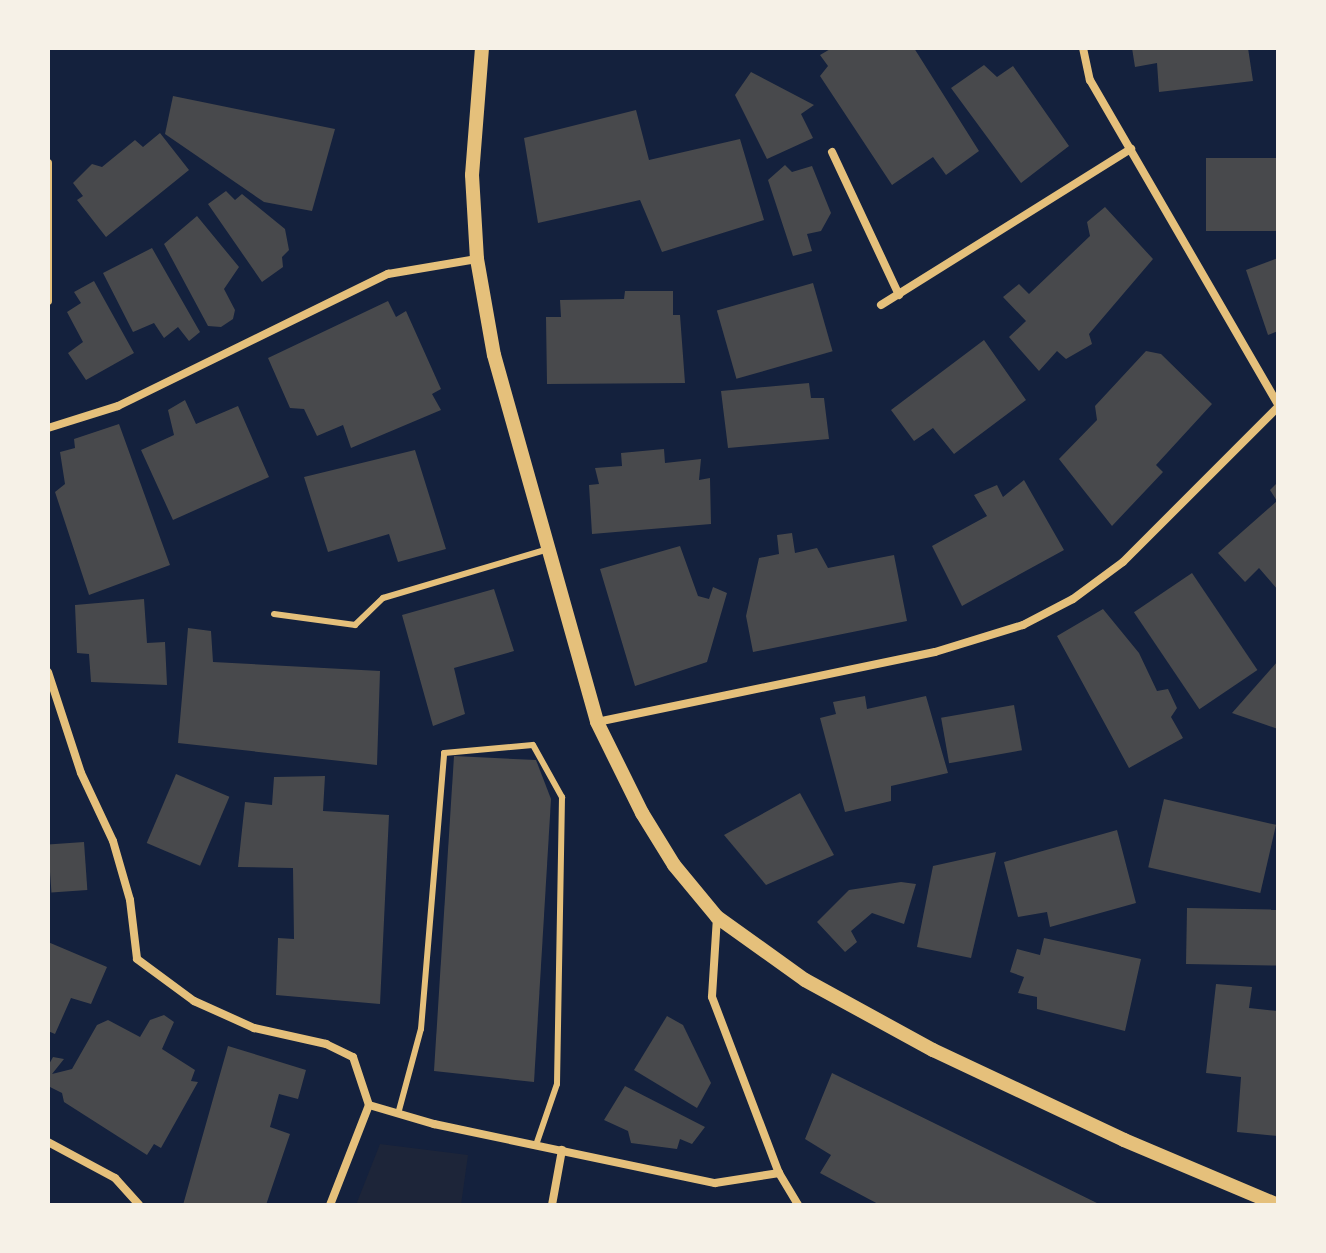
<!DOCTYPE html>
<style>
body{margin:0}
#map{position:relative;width:1326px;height:1253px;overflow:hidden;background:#14213d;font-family:Helvetica,sans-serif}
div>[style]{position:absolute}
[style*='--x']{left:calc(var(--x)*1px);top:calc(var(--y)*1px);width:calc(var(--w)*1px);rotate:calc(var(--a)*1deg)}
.green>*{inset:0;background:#1d2539}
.building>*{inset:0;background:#48494c;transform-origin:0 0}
.service>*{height:6px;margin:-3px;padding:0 3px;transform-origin:3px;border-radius:3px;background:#e5c07b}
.minor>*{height:8px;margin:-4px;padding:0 4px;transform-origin:4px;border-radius:4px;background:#e5c07b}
.tertiary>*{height:14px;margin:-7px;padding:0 7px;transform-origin:7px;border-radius:7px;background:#e5c07b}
span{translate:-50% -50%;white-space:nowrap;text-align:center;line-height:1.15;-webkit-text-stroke:6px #f6f1e7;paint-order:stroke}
.frame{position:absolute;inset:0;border:50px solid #f6f1e7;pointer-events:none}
</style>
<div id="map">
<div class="green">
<div style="clip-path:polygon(380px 1144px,468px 1155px,461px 1205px,356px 1205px)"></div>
</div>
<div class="building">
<div style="clip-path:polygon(832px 48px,914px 48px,979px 151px,946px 175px,933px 157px,892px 185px,820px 76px,828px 66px,820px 55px)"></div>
<div style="clip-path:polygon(1132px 48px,1248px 48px,1253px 81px,1159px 92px,1157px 63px,1135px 67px)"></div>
<div style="clip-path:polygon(984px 65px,997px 77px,1013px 66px,1069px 146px,1021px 183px,951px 88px)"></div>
<div style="clip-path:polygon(751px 72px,814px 105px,801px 114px,813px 138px,767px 159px,735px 95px)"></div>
<div style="clip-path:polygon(173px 96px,335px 129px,312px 211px,264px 202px,165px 134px)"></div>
<div style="clip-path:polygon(636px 110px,649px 160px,740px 139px,764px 220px,662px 252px,640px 200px,538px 223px,524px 138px)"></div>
<div style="clip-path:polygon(160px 133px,189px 170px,106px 237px,77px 200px,83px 196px,73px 183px,92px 164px,102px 167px,135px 140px,143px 147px)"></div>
<div style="left:1278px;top:158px;width:73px;height:72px;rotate:90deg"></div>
<div style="clip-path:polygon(785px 165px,792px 172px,812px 166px,831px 213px,821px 231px,807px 234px,812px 251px,793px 256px,768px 180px)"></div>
<div style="clip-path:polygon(226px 191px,235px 200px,242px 194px,285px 229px,289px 250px,282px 257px,283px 267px,262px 282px,208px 204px)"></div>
<div style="clip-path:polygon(1105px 207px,1153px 259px,1089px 334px,1092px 344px,1066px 359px,1057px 351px,1039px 371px,1009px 337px,1026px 321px,1003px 297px,1019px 284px,1029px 294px,1090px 236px,1087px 222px)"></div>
<div style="clip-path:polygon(197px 216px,239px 267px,224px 289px,235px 310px,233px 319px,221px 327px,208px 326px,164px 244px)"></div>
<div style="clip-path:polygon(152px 248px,200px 332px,189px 341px,178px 327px,164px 338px,154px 323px,133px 332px,103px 273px)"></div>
<div style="clip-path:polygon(1278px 258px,1278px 331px,1268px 335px,1246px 270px)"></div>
<div style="clip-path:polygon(94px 281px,134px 353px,86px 380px,68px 353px,83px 342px,67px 312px,81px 303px,74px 292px)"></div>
<div style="left:813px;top:283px;width:71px;height:100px;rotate:74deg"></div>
<div style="clip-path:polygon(625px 291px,673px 291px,673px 315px,680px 315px,685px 383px,547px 384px,546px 317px,561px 317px,560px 300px,624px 299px)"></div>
<div style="clip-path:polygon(388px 301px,396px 317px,406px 311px,441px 389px,432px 394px,441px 410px,351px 448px,343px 425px,317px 436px,304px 409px,290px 408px,268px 358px)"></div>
<div style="clip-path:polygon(984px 340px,1026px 400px,954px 454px,933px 428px,914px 441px,891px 410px)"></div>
<div style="clip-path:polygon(1146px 351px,1161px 354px,1212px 404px,1156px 465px,1163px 472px,1112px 526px,1059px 459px,1097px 420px,1095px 406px)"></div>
<div style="clip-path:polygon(809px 383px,811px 398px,824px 398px,829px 439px,728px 448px,721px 391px)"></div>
<div style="clip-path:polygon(185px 400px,196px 424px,238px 406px,269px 477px,173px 520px,141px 450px,174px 435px,168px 410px)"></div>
<div style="clip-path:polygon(119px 424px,170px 565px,89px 595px,55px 492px,65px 484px,60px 452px,75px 448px,74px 439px)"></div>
<div style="clip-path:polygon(664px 449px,665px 463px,701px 459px,699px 480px,710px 478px,711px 524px,592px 534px,589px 485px,599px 484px,595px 468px,622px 466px,621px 453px)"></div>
<div style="clip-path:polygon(415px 450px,446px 549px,398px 562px,389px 534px,328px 552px,304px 477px)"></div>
<div style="clip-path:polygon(1024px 480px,1064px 550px,962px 606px,932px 546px,987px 516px,974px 495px,997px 485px,1003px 497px)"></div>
<div style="clip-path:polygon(1278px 482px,1278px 590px,1259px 568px,1245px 582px,1218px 553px,1277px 501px,1270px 490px)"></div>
<div style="clip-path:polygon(792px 533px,795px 553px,817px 548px,828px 568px,894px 555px,907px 621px,753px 652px,746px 616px,759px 558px,779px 554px,777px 535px)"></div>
<div style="clip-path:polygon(680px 546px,698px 596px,709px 599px,713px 587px,727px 593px,707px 662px,635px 686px,600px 569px)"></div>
<div style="left:1192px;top:573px;width:117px;height:70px;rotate:56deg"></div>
<div style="clip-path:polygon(494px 589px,514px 651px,454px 668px,465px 714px,433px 726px,402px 615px)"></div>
<div style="clip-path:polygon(144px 599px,147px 643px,165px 642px,167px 685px,91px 682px,89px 654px,77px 653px,75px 605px)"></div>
<div style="clip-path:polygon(1103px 609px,1139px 653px,1157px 691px,1168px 689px,1177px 708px,1171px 717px,1183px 738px,1129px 768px,1057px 636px)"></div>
<div style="clip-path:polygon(188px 628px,211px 631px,213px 662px,380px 671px,377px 765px,178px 743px)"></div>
<div style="clip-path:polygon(1278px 661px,1278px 729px,1232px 713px)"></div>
<div style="clip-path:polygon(865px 696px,867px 709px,926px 696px,948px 773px,891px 786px,891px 801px,845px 812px,820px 718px,836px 714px,833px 702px)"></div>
<div style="left:1014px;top:705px;width:46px;height:74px;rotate:80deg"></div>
<div style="clip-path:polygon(454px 756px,536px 760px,551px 799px,534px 1082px,434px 1071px)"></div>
<div style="left:176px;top:774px;width:58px;height:75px;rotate:23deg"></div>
<div style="clip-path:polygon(325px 776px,323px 811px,389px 815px,380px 1004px,276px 995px,278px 938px,294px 939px,293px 868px,238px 867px,245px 802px,272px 805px,274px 777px)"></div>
<div style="clip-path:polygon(800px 793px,834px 855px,766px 885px,724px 835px)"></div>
<div style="left:1164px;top:799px;width:115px;height:70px;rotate:13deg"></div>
<div style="clip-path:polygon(1117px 830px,1136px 903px,1050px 927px,1047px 912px,1018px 917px,1004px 862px)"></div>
<div style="left:84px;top:842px;width:48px;height:36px;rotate:86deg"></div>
<div style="clip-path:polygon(996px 852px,971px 958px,917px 947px,933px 866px)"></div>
<div style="clip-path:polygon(901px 882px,916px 884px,904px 924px,872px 913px,851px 931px,857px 942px,845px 952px,817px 922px,849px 890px)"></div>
<div style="left:1187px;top:908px;width:91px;height:56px;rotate:1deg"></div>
<div style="clip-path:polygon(1044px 938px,1141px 959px,1125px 1031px,1037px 1009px,1037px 997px,1018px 993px,1024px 977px,1010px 972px,1017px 949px,1040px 955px)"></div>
<div style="clip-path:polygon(48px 942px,107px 967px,91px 1004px,71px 998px,55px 1034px,48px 1031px)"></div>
<div style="clip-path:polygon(1216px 984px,1252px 987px,1249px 1008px,1278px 1011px,1278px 1136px,1237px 1132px,1241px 1077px,1206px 1073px)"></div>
<div style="clip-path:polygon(164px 1015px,174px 1022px,162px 1049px,195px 1070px,191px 1081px,198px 1082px,161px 1148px,154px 1144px,147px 1155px,64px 1102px,62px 1093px,48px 1086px,48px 1066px,53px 1057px,64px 1059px,52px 1074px,72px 1069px,97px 1025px,108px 1020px,140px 1037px,150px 1020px)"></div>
<div style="clip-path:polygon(667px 1016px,683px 1025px,711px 1083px,697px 1108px,634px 1070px)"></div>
<div style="clip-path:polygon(228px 1046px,306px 1070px,298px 1099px,279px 1094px,270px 1127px,290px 1134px,266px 1205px,183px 1205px)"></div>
<div style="clip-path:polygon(832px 1073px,1101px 1205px,880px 1205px,820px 1173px,831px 1155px,805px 1139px)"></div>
<div style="clip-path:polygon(625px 1086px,705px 1127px,692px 1144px,680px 1139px,677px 1149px,631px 1143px,628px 1131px,604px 1120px)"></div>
</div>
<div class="service">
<div style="--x:274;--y:614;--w:82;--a:7.7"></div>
<div style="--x:355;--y:625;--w:39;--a:-44"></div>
<div style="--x:383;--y:598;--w:169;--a:-16.5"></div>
<div style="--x:398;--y:1114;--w:88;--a:-74.9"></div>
<div style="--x:421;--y:1029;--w:277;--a:-85.2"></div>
<div style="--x:444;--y:753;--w:89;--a:-5.1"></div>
<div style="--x:533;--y:745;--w:60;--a:60.9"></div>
<div style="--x:562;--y:797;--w:287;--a:91"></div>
<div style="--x:557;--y:1084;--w:65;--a:109"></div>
</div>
<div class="minor">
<div style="--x:1083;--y:48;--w:33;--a:78"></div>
<div style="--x:1090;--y:80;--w:375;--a:59.9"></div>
<div style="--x:832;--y:152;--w:158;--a:64.9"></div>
<div style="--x:48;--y:163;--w:138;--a:90"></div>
<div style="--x:881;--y:305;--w:295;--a:-32"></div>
<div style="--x:48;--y:428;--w:73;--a:-17.4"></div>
<div style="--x:118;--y:406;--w:301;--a:-26.1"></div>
<div style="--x:388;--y:274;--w:90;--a:-9.6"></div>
<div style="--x:48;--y:672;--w:106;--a:71.9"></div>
<div style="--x:81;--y:773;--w:75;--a:64.8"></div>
<div style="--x:113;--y:841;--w:61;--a:73.9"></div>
<div style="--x:130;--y:900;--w:59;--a:83.2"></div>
<div style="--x:137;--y:959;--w:71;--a:36.4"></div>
<div style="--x:194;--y:1001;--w:66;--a:24.2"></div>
<div style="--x:254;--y:1028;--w:74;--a:12.5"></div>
<div style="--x:326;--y:1044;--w:30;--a:26"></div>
<div style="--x:353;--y:1057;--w:51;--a:71.6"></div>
<div style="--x:369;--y:1105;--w:107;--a:111.3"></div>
<div style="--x:597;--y:722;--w:345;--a:-11.7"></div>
<div style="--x:935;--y:652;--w:92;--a:-17.1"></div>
<div style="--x:1023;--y:625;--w:56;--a:-27.5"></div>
<div style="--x:1073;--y:599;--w:62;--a:-36.5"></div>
<div style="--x:1123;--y:562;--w:219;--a:-45"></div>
<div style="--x:717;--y:917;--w:80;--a:93.6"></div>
<div style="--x:712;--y:997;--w:188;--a:69.2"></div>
<div style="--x:779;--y:1173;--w:37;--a:59"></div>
<div style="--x:369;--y:1105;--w:68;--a:16.3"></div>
<div style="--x:434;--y:1124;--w:287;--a:11.9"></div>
<div style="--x:715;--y:1183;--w:65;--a:-8.9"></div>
<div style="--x:48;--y:1142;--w:76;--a:28.2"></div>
<div style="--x:115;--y:1178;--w:36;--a:48"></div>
<div style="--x:552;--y:1205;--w:56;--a:-79.7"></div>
</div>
<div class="tertiary">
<div style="--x:482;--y:48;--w:127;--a:94.5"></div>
<div style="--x:472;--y:175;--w:84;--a:86.6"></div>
<div style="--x:477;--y:259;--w:97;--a:80"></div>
<div style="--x:494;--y:355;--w:381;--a:74.3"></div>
<div style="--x:597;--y:722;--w:102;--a:63.7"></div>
<div style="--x:642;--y:813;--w:61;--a:58.4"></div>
<div style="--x:674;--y:865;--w:67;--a:50.4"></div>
<div style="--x:717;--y:917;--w:108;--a:35.6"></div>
<div style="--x:805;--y:980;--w:146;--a:28.7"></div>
<div style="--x:933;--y:1050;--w:211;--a:25.2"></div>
<div style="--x:1124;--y:1140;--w:167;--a:22.9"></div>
</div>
<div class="frame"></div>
</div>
